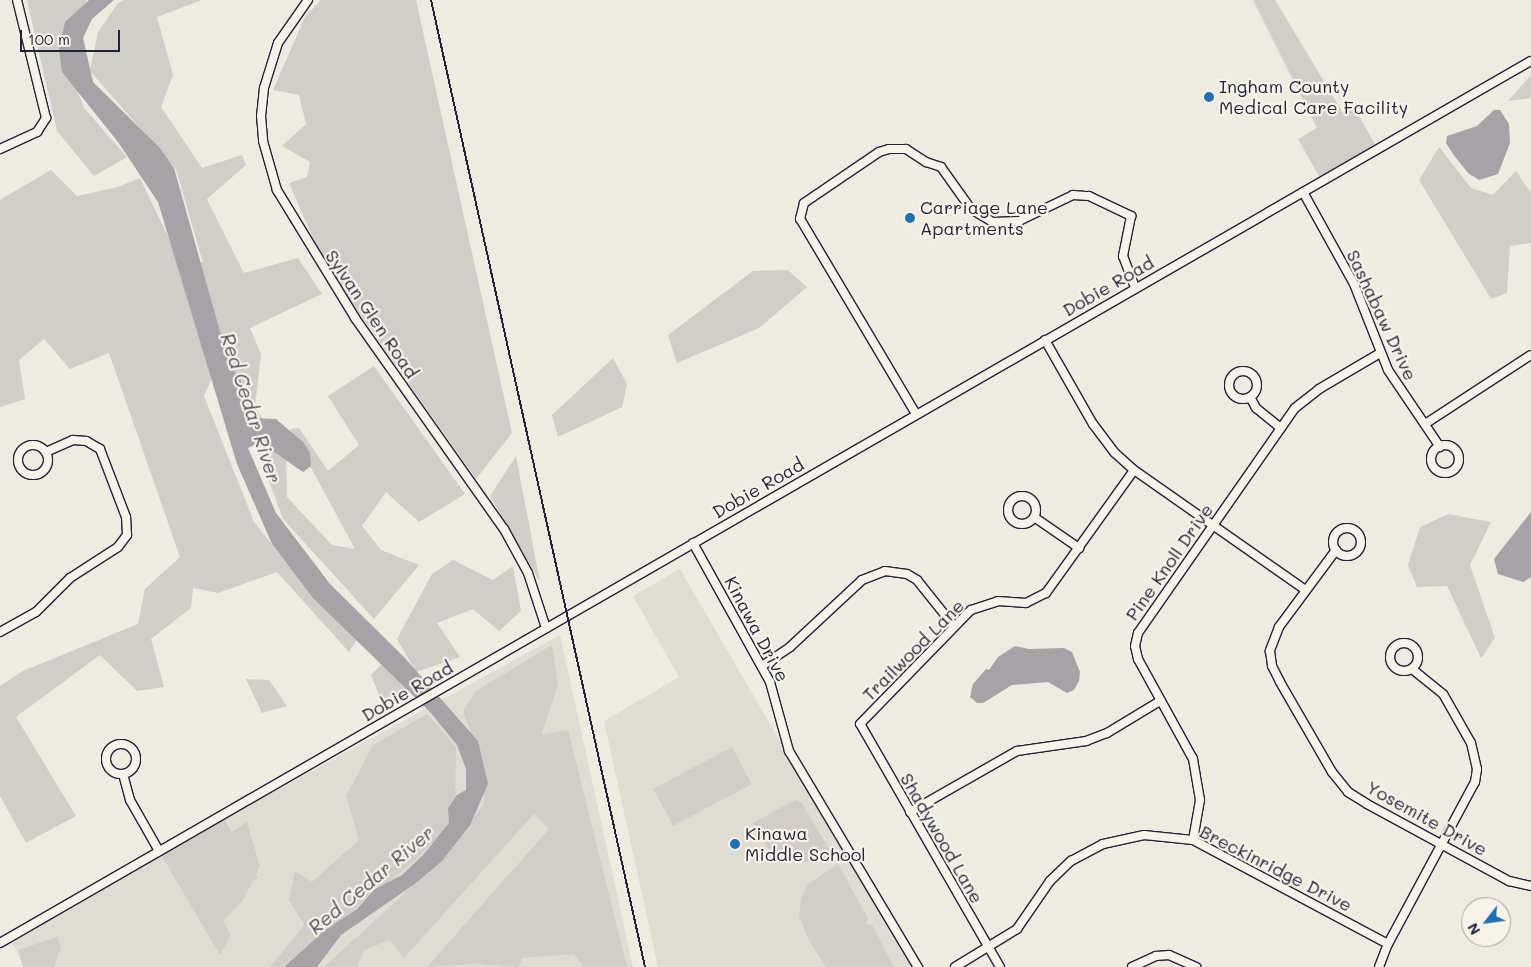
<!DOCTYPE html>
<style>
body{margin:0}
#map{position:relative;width:1531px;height:967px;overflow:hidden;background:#eeebe1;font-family:Mali,sans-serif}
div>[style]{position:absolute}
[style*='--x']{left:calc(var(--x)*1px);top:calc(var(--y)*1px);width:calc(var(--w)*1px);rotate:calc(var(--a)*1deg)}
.built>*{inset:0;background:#dfdcd4}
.green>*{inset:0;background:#d1cdc9;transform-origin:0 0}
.water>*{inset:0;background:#a6a3a6}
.roads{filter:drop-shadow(1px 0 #22223b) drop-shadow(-1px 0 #22223b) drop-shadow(0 1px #22223b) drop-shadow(0 -1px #22223b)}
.minor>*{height:8px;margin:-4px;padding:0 4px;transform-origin:4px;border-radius:4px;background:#f7f3e8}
.minor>.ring{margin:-4px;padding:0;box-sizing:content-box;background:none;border:8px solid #f7f3e8;border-radius:50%}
.rail>*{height:2px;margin:-1px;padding:0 1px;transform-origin:1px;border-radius:1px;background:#22223b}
.dots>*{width:14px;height:14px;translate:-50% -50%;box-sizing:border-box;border:2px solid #f7f3e8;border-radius:50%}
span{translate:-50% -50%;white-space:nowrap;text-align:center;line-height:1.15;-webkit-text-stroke:4.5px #f7f3e8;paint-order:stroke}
.poi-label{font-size:18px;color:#22223b}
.left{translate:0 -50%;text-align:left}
.street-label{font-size:18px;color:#22223b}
.water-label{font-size:19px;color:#504f60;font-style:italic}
.north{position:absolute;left:1461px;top:897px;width:50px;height:50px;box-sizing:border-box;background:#f7f3e8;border:1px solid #a29fa3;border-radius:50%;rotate:240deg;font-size:14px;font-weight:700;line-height:20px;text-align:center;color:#22223b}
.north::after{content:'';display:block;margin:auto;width:18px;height:22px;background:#1f6fb2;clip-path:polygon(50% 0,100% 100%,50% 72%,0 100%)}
.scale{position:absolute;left:20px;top:30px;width:100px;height:22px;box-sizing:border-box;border:2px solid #22223b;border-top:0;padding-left:6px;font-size:15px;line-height:18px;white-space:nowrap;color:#22223b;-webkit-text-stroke:4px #f7f3e8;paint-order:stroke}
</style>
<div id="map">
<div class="built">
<div style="clip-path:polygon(680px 569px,911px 967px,658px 967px,604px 721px,679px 677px,633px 596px)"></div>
<div style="clip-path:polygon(560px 635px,633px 967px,26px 967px,12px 943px,161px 855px,196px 914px,258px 878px,224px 819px)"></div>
</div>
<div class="green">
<div style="clip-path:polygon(27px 0,87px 0,60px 46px,84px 108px,127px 157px,94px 176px,57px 131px)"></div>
<div style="clip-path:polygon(125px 0,202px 0,157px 17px,173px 75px,161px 107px,202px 168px,242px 155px,246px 165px,207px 199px,244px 273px,298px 258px,322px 294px,250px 328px,261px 354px,255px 407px,286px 456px,287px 497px,332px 545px,355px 549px,290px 429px,299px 428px,328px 471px,359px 445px,328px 396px,374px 366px,465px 494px,419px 522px,386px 492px,362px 526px,381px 550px,419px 565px,374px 619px,283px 519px,222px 355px,204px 396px,254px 522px,308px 590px,358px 638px,349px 652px,277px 572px,218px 593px,193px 588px,191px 608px,151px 639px,164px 687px,137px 691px,100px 655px,16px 717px,76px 816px,26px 843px,0 796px,0 686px,23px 671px,138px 624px,145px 589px,180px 557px,109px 353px,70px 369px,44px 339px,19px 360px,25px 399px,0 407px,0 200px,51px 170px,77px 196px,118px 187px,140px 178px,172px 245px,203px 263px,176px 169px,90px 71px,98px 32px,118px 3px)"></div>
<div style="clip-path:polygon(321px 0,416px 0,512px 433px,476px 479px,324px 263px,289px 183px,307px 177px,310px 162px,282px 146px,306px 124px,299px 95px,273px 90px,305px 17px)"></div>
<div style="clip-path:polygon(1253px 0,1275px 0,1343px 113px,1354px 107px,1376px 146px,1320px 178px,1298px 139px,1317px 128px)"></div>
<div style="clip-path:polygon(1531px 75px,1531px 98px,1508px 101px)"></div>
<div style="clip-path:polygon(1439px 147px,1471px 188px,1493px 195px,1516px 171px,1531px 193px,1531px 243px,1510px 246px,1507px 293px,1491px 299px,1419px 180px)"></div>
<div style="clip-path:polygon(788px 270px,807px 287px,759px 328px,677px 363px,668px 335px,753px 271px)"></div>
<div style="clip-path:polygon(613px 358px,627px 384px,622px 407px,558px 437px,552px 415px)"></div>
<div style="clip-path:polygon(516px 456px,540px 582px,490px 496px)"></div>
<div style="clip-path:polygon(1448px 514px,1491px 522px,1470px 565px,1495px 638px,1481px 658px,1447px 586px,1417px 587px,1408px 565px,1420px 527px)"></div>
<div style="clip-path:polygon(453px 560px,493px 580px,513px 566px,521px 611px,499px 631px,473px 609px,437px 623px,460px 657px,416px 672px,397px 639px,432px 574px)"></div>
<div style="clip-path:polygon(552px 645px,558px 685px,541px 735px,568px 730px,627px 967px,584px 967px,574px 954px,522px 958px,519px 967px,473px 964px,427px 967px,549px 829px,534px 814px,404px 958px,390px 940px,364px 950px,357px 967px,324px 967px,439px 862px,484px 804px,483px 765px,463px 711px,476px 691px)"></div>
<div style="clip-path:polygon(384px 662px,408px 690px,381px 700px,371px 675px)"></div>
<div style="clip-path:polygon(246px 679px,269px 680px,287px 706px,262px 713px)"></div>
<div style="clip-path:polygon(427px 714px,456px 747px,455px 820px,411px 864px,282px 967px,270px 967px,304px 925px,289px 900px,295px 871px,312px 882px,359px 840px,346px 796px,373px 745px)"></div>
<div style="left:732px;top:747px;width:42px;height:89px;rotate:62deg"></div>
<div style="clip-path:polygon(795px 800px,802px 803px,830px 851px,805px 862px,770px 850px,759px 838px,753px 823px)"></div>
<div style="clip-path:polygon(224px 819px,232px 832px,247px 822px,260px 867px,256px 874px,258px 878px,253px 881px,243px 900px,223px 921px,231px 935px,220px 955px,161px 855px)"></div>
<div style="clip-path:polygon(838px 864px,868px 918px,866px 924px,872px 925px,894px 967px,826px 967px,808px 939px,799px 916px,801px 898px,808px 884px)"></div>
<div style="clip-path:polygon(57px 937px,61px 947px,54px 967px,23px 967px,18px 950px)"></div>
</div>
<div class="water">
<div style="clip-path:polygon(89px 0,114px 0,92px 19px,83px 38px,93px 82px,160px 148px,174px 168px,230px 367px,240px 377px,248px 418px,276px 419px,303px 442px,310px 453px,311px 466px,303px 472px,260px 442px,248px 448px,276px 513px,330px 584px,404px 657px,478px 741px,488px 784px,470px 825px,442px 861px,416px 883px,341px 935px,317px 967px,284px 967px,325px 930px,357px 909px,375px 889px,402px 875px,423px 855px,449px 823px,448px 808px,457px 795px,466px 790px,466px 769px,457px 745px,430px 712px,313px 598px,272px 544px,237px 464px,158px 202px,118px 142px,62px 72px,59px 49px,65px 22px)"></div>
<div style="clip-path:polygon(1494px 110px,1500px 110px,1509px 124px,1510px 143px,1498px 174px,1479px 180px,1468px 173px,1453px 154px,1446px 143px,1447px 136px,1477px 126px)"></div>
<div style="clip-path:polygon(1531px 512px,1531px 577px,1523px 582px,1498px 574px,1494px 559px)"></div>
<div style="clip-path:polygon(1015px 646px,1029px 649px,1064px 648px,1072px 652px,1080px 672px,1079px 681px,1074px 690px,1067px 693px,1048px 682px,1012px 685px,983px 703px,977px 703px,970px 697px,973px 684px,986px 669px,989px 670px,998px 657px)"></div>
</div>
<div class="roads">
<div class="minor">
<div style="--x:308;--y:0;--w:52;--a:124.9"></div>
<div style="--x:278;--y:43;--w:47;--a:107.3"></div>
<div style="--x:264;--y:88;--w:28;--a:96"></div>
<div style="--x:261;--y:116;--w:25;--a:85"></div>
<div style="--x:263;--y:141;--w:51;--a:74.1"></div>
<div style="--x:277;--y:190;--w:150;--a:58.6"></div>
<div style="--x:355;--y:318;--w:258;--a:54.8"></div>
<div style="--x:504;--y:529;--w:50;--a:61.4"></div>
<div style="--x:528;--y:573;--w:58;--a:71.9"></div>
<div style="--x:0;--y:149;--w:41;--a:-24.7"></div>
<div style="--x:37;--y:132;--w:17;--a:-57"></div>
<div style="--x:46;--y:118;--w:122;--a:-103.8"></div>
<div style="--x:1303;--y:192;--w:105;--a:61"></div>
<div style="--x:1354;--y:284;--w:92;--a:68.4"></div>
<div style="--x:1388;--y:370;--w:93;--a:56"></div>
<div style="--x:1045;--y:340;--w:97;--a:60.3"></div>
<div style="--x:1093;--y:424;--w:36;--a:53"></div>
<div style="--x:1115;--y:453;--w:25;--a:42"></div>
<div style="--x:1134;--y:470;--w:208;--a:35"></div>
<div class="ring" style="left:1229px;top:371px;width:20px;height:20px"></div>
<div style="--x:1250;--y:397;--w:13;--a:61"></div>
<div style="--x:1256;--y:408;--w:32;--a:39"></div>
<div style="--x:916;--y:414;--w:227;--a:-120.7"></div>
<div style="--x:800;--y:219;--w:16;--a:-76"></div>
<div style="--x:804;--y:203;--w:91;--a:-34.2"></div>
<div style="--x:879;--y:152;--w:10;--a:-17"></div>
<div style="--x:889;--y:149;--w:17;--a:0"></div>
<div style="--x:906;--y:149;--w:24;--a:33"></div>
<div style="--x:926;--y:162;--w:16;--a:18"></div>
<div style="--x:941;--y:167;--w:52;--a:54.5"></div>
<div style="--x:971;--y:209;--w:26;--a:31"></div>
<div style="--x:993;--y:222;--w:26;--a:-2"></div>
<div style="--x:1019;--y:221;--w:60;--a:-25.7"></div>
<div style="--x:1073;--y:195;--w:16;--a:4"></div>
<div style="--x:1089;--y:196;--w:47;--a:25.5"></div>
<div style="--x:1131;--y:216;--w:41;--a:101.3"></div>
<div style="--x:1123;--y:256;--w:34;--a:69"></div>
<div style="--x:1425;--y:424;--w:126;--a:-33.1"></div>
<div class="ring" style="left:18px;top:445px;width:22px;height:22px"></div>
<div class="ring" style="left:1431px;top:445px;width:20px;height:20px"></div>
<div class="ring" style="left:1008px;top:496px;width:20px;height:20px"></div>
<div style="--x:1034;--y:517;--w:55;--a:34.6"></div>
<div class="ring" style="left:1333px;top:528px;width:20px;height:20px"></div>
<div style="--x:693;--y:543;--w:159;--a:61"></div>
<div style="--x:770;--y:682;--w:72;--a:74.6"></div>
<div style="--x:789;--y:751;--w:252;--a:59.2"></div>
<div style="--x:1336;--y:550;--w:96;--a:126.5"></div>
<div style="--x:1279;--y:627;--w:26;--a:111"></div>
<div style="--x:1270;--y:651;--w:15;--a:82"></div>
<div style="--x:1272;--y:666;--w:18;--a:63"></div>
<div style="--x:1280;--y:682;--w:104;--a:60"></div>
<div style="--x:1332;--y:772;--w:26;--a:51"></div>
<div style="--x:1348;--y:792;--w:22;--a:32"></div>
<div style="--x:1367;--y:804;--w:162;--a:28.5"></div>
<div style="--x:1509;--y:881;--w:23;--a:13"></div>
<div style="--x:0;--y:632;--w:41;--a:-29.1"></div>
<div style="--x:36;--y:612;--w:48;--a:-45"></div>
<div style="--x:70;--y:578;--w:57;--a:-32.9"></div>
<div style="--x:118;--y:547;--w:15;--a:-53"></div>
<div style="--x:127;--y:535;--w:18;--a:-93"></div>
<div style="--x:126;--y:517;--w:73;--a:-110.9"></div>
<div style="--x:100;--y:449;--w:16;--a:-150"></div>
<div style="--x:86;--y:441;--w:13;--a:-176"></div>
<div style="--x:73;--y:440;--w:30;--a:156"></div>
<div class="ring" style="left:1390px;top:643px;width:20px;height:20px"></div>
<div style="--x:762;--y:666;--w:34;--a:-34"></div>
<div style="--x:790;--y:647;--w:98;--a:-42.9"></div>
<div style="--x:862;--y:580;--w:25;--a:-21"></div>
<div style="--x:885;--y:571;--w:22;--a:8"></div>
<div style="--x:907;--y:574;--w:12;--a:31"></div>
<div style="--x:917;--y:580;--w:58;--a:51.3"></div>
<div class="ring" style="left:106px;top:744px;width:22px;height:22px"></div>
<div style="--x:123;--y:774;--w:27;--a:75"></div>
<div style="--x:130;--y:800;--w:59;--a:60.4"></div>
<div style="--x:910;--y:812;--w:123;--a:-29.7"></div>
<div style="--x:1017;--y:751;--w:70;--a:-8.2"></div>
<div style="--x:1086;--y:741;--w:22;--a:-21"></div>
<div style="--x:1107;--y:733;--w:62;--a:-31.1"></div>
<div style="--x:1193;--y:840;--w:41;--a:-80.1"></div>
<div style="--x:1200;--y:800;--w:42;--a:-99.7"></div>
<div style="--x:1193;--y:759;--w:114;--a:-118.8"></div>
<div style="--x:1138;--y:659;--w:13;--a:-103"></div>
<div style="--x:1135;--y:646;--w:13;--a:-77"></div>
<div style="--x:1138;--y:633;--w:274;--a:-55.1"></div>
<div style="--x:1295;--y:408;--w:31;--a:-38"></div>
<div style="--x:1319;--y:389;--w:71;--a:-30.5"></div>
<div style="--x:0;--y:943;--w:1767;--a:-29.95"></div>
<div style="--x:955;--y:967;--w:73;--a:-31.5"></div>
<div style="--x:1017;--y:929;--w:58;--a:-55.5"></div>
<div style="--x:1050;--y:881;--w:29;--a:-44"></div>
<div style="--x:1071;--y:861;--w:36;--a:-28"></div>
<div style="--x:1103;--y:844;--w:42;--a:-12.4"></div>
<div style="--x:1144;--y:835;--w:49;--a:5.8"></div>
<div style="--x:1193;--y:840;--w:221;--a:28.1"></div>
<div style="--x:1000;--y:967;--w:280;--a:-119.9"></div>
<div style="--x:860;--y:724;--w:159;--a:-45.8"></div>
<div style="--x:971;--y:610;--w:28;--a:-18"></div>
<div style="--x:998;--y:601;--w:28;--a:4"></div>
<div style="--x:1026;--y:603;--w:22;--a:-27"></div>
<div style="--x:1046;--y:593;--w:151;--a:-54.4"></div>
<div style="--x:1132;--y:967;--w:26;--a:-25"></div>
<div style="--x:1156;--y:956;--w:13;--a:-4"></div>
<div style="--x:1169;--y:955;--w:30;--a:24"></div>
<div style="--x:1379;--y:967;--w:25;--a:-69"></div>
<div style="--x:1388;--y:944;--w:184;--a:-61.8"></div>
<div style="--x:1475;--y:782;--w:13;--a:-81"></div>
<div style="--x:1477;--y:769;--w:27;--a:-103"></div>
<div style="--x:1471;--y:743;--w:56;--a:-119.7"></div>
<div style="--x:1443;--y:694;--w:40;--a:-141"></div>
</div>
</div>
<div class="rail">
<div style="--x:431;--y:0;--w:990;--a:77.52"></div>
</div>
<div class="dots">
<div style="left:1209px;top:97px;background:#1f6fb2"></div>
<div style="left:910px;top:218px;background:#1f6fb2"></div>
<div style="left:735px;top:844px;background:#1f6fb2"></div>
</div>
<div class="poi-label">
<span class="left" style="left:1219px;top:97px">Ingham County<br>Medical Care Facility</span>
<span class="left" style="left:920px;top:218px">Carriage Lane<br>Apartments</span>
<span class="left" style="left:745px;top:844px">Kinawa<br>Middle School</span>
</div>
<div class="street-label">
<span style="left:1108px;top:286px;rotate:-30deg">Dobie Road</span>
<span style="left:372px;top:314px;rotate:56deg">Sylvan Glen Road</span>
<span style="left:1382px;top:315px;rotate:65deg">Sashabaw Drive</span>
<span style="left:758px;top:488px;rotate:-30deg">Dobie Road</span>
<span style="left:1169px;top:562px;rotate:-55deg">Pine Knoll Drive</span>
<span style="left:757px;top:629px;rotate:62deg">Kinawa Drive</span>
<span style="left:913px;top:650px;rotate:-45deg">Trailwood Lane</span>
<span style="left:407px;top:691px;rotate:-30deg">Dobie Road</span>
<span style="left:1427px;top:818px;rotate:29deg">Yosemite Drive</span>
<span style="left:942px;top:838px;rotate:60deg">Shadywood Lane</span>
<span style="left:1276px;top:868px;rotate:27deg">Breckinridge Drive</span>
</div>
<div class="water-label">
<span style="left:251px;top:408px;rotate:72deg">Red Cedar River</span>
<span style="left:371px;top:880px;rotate:-40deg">Red Cedar River</span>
</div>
<div class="north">N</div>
<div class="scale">100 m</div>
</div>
